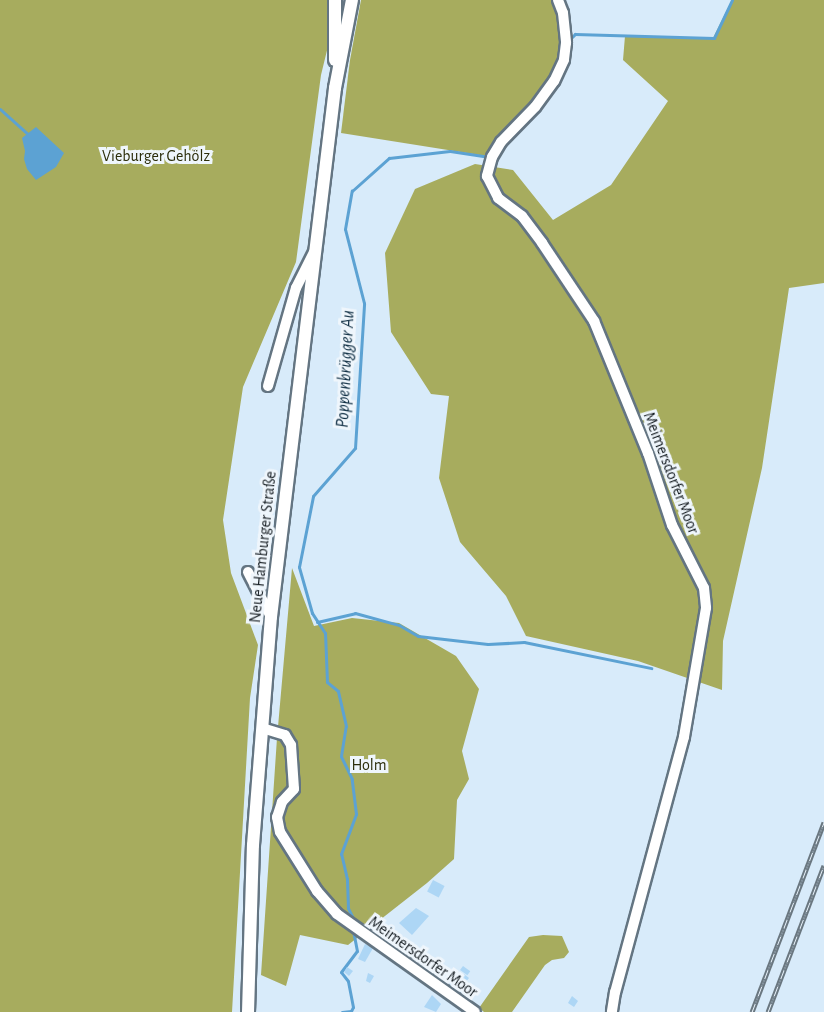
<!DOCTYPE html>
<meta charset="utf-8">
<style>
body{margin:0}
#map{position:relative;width:824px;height:1012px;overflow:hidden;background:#d8ebfa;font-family:"Alegreya Sans",sans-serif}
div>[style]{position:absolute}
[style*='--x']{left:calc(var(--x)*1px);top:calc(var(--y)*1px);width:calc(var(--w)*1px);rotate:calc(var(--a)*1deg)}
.forest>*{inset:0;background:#a7ac5e}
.water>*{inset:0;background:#5ca2d3}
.stream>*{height:3px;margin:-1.5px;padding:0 1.5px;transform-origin:1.5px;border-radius:1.5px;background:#5ca2d3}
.building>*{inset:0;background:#add6f5;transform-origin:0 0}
.roads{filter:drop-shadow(2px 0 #647582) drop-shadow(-2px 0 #647582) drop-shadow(0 2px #647582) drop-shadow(0 -2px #647582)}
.minor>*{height:10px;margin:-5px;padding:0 5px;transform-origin:5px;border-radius:5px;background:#fff}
.major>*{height:12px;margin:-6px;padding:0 6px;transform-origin:6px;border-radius:6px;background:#fff}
.rail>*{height:5px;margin-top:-2.5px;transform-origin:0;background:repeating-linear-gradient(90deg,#eff6fc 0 9px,#6a7780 0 18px);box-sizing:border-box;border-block:2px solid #6a7780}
span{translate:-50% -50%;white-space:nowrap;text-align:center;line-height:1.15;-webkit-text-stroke:6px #eff6fc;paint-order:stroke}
.park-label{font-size:16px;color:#2b2d0a}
.street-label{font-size:16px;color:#151c21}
.water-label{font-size:18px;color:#102f44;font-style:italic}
</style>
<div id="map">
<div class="forest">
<div style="clip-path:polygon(0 0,328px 0,331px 34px,321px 75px,296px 262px,243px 387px,223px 520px,231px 573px,258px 645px,250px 698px,232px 1012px,0 1012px)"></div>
<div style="clip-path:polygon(361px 0,558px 0,564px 60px,492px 157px,341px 133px,350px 60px)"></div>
<div style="clip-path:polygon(732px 0,824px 0,824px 283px,789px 288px,762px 468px,723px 641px,722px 690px,638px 661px,526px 636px,506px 596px,460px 542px,439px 478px,449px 396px,431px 394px,391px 332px,385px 253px,415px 189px,475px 164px,513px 170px,553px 220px,611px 185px,668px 101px,623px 60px,625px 36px,713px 38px)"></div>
<div style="clip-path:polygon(292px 568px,314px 626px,352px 618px,399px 623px,456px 656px,479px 689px,462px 751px,469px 779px,457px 800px,454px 859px,427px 883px,348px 945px,300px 935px,286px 986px,261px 975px,277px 738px)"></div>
<div style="clip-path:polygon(543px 935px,562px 936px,569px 952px,564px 958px,552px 960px,545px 965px,512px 1012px,484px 1012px,479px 1008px,529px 937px)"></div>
</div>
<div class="water">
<div style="clip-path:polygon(36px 127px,64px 153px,56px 167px,36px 180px,27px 169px,24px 159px,25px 151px,22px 138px)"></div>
</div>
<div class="stream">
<div style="--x:568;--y:41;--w:10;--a:-45"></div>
<div style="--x:575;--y:34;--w:139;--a:1.6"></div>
<div style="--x:714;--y:38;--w:42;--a:-64.7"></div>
<div style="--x:0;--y:109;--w:36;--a:42"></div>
<div style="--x:317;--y:622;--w:39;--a:-13"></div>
<div style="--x:355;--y:613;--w:46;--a:15.3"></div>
<div style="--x:399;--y:625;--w:22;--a:30"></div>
<div style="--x:418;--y:636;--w:70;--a:6.5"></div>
<div style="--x:488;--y:644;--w:36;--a:-3"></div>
<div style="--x:524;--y:642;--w:130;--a:11.6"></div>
<div style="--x:354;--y:920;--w:13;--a:-117"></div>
<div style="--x:348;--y:908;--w:29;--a:-92"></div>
<div style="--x:347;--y:879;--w:26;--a:-103"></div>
<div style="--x:341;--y:854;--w:43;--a:-69.4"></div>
<div style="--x:356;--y:814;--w:35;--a:-97"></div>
<div style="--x:352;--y:779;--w:25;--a:-116"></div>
<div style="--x:341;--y:756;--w:30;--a:-81"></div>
<div style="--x:346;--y:726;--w:36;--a:-103"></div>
<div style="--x:338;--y:691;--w:14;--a:-141"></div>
<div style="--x:327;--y:682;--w:49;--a:-92.3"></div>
<div style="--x:325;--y:633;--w:24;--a:-123"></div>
<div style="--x:312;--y:613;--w:48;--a:-105.8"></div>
<div style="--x:299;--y:567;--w:72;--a:-78.8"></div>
<div style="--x:313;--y:496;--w:64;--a:-48.8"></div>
<div style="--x:355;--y:448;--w:145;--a:-86.4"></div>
<div style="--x:364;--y:303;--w:76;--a:-104.4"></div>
<div style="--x:345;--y:229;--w:39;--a:-80"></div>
<div style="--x:352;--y:191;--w:50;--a:-41.7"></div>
<div style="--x:389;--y:158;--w:61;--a:-6.5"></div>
<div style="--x:450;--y:151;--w:40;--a:8.5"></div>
<div style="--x:342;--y:1012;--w:9;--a:-6"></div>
<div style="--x:351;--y:1011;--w:4;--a:-63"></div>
<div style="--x:353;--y:1007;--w:26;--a:-101"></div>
<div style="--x:348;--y:981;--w:11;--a:-128"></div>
<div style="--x:341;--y:972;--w:26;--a:-53"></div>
<div style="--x:357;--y:951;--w:21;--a:-101"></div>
</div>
<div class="building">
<div style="left:433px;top:880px;width:13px;height:13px;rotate:27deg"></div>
<div style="clip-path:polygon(416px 908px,429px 916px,412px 935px,399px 923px)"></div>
<div style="clip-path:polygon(365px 944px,373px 948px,365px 962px,358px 959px)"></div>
<div style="left:463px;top:966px;width:9px;height:5px;rotate:36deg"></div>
<div style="clip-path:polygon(347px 967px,353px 971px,349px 976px,344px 972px)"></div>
<div style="clip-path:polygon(368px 973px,374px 976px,370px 983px,366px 981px)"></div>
<div style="clip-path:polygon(455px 974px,460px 979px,464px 974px,469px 978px,459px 991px,448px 983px)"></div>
<div style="clip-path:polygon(432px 995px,441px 1004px,436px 1012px,424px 1007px)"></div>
<div style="clip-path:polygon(572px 996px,578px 1001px,574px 1007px,568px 1003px)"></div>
</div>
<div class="roads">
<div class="minor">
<div style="--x:558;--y:0;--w:14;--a:69"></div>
<div style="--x:563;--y:13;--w:30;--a:84"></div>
<div style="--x:566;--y:43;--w:17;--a:97"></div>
<div style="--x:564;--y:60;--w:23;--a:115"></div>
<div style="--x:554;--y:81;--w:32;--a:126"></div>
<div style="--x:535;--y:107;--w:49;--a:134.2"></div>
<div style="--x:501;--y:142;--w:17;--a:121"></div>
<div style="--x:492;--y:157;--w:20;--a:105"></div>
<div style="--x:487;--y:176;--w:25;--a:63"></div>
<div style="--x:498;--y:198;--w:30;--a:37"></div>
<div style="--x:522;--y:216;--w:34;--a:53"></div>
<div style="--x:542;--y:243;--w:94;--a:56.3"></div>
<div style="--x:594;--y:321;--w:143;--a:67.8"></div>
<div style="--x:648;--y:453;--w:76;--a:71.6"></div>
<div style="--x:672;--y:525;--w:71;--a:63.1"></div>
<div style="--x:704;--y:588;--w:20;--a:84"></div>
<div style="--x:706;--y:608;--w:131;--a:99.7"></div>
<div style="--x:684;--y:737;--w:264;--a:105.1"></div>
<div style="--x:615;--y:992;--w:20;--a:99"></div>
<div style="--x:268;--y:386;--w:102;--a:-74.1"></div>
<div style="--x:296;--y:288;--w:40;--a:-63.4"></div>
<div style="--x:248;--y:572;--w:51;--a:62.9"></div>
<div style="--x:262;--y:728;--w:24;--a:17"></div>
<div style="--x:285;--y:735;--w:12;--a:59"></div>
<div style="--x:291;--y:745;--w:44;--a:86.1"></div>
<div style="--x:294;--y:789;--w:18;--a:133"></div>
<div style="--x:282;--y:802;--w:16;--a:108"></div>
<div style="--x:277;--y:817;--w:15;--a:79"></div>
<div style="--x:280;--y:832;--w:70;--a:57.9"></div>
<div style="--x:317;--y:891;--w:30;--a:49"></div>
<div style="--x:337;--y:914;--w:169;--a:35.4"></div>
</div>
<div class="major">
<div style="--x:335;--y:0;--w:60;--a:90"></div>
<div style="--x:248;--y:1012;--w:167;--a:-88.3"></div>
<div style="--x:253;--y:845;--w:229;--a:-85.5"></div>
<div style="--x:271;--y:617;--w:533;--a:-83.1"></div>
<div style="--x:335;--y:88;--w:90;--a:-79.1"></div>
</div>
</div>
<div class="rail">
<div style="--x:752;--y:1012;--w:203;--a:-69.2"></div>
<div style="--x:768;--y:1012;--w:157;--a:-69.1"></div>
</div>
<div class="park-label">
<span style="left:156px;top:156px">Vieburger Gehölz</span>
<span style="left:369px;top:765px">Holm</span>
</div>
<div class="street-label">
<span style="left:671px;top:473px;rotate:69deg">Meimersdorfer Moor</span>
<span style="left:263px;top:547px;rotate:-84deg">Neue Hamburger Straße</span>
<span style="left:423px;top:957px;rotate:35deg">Meimersdorfer Moor</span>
</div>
<div class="water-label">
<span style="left:346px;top:369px;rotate:-87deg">Poppenbrügger Au</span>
</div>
</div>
